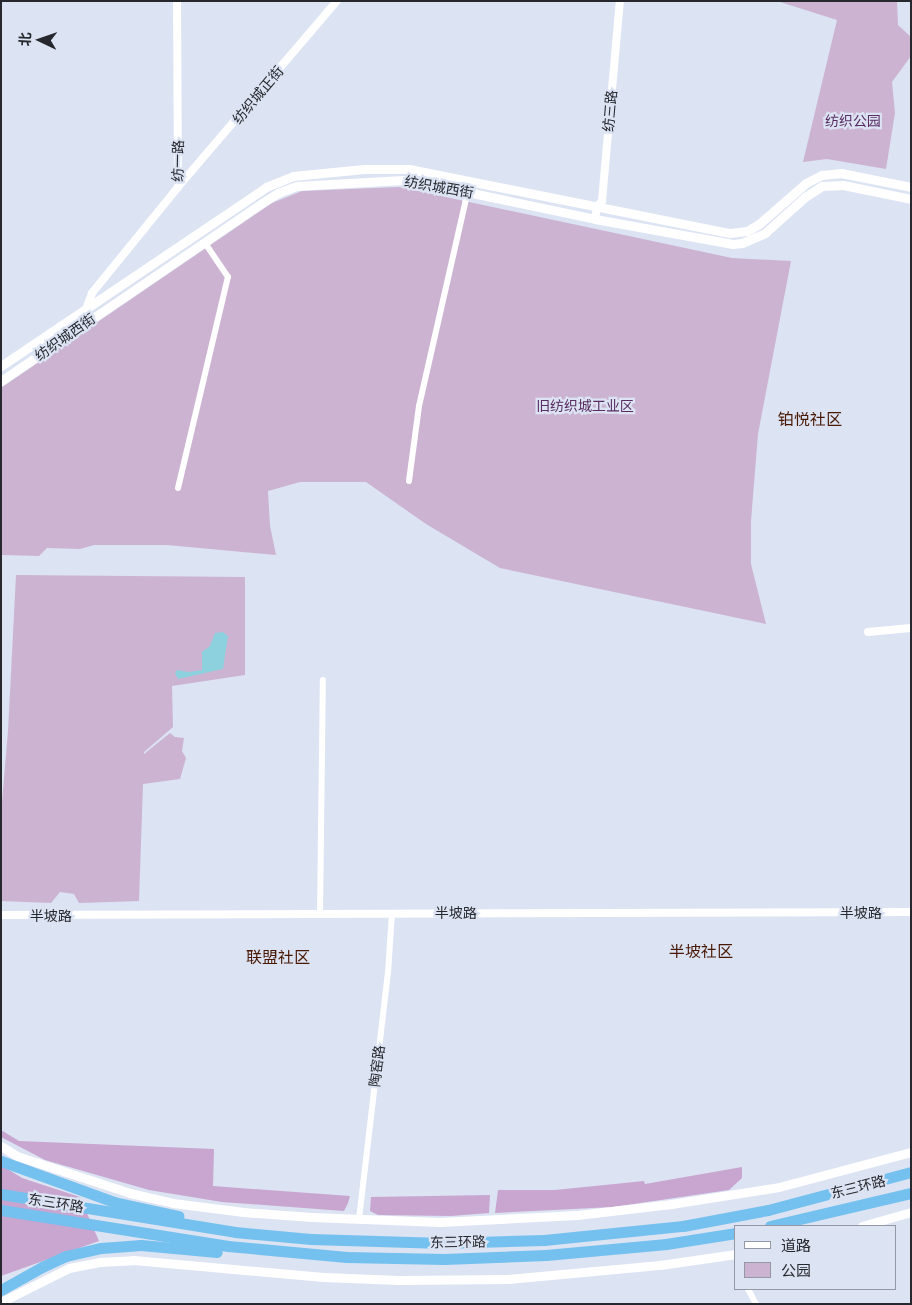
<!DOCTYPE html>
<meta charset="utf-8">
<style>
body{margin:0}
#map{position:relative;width:912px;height:1305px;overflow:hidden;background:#dce3f3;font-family:Ubuntu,"Noto Sans SC",sans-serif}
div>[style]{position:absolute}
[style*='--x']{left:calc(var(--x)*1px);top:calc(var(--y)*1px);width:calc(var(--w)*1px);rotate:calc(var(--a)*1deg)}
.green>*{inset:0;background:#ccb3d1}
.forest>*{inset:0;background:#c8a6d0}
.water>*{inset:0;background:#8ed1de}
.minor>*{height:6px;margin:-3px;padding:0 3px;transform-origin:3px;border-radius:3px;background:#fff}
.tertiary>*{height:8px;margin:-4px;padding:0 4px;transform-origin:4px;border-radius:4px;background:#fff}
.secondary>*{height:9px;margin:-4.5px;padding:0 4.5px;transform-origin:4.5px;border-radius:4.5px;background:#fff}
.trunk>*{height:11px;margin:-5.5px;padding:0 5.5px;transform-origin:5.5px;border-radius:5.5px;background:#74c0ee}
span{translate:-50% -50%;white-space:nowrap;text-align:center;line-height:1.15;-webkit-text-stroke:4.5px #dce3f3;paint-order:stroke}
.street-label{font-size:14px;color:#26282e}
.park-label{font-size:14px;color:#592d62}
.quarter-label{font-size:16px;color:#481803}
.frame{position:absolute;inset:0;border:2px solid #26282e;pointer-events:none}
.legend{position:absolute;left:734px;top:1225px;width:162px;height:65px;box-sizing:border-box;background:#dce3f3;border:1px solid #9398a4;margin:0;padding:6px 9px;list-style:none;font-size:15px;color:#26282e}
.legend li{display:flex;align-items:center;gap:10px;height:25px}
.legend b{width:25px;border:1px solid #9398a4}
.north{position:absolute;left:15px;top:15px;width:50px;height:50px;-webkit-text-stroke:4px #dce3f3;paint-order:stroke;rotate:273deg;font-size:14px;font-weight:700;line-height:20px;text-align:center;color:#26282e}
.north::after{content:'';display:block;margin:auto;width:18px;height:22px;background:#26282e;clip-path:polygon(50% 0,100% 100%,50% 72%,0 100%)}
</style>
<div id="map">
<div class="green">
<div style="clip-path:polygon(777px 1px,897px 1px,898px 25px,911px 37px,911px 56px,892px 82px,895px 113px,886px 169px,827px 159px,803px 162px,837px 20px)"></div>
<div style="clip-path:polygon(399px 187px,732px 258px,791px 261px,758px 434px,751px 521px,751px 564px,766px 624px,500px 568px,426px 524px,366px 482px,300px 482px,268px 491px,270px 526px,276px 555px,167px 545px,94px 545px,80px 549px,47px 548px,39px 556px,1px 555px,1px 388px,272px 203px,302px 191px)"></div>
<div style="clip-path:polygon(16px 575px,245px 577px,245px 675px,172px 686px,173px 727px,144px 752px,144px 754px,170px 733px,175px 737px,184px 738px,182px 751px,186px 758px,180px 779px,143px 784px,139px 901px,79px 903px,74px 894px,60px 892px,51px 903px,1px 901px,1px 814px,8px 731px)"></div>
</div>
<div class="forest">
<div style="clip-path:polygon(1px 1130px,19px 1141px,214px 1149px,213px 1186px,350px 1196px,348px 1203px,344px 1211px,222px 1202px,149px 1190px,45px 1160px,1px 1137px)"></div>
<div style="clip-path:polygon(1px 1165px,22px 1178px,80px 1197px,99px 1241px,1px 1276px)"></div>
<div style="clip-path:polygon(742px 1167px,742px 1178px,729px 1190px,613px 1207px,495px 1213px,498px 1190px,555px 1190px,644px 1181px,645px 1184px)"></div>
<div style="clip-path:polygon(490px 1195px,489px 1213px,451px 1216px,378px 1215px,370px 1211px,371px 1197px)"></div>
</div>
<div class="water">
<div style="clip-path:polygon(223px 632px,228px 636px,223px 669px,178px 679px,175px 673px,177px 670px,189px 672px,202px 670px,202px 652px,210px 646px,215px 633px)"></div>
</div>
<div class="minor">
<div style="--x:409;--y:481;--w:76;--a:-82.4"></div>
<div style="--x:419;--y:406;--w:221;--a:-77.2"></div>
<div style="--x:178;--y:488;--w:217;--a:-76.7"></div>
<div style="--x:228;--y:277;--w:41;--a:-124.1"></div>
<div style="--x:320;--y:914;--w:234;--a:-89.3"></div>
<div style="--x:359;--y:1219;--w:248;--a:-83.3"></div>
<div style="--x:388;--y:973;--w:60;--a:-86.2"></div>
<div style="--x:748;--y:1289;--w:17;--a:62"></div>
</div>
<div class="tertiary">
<div style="--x:178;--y:187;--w:245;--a:-49.5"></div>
<div style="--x:595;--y:219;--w:12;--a:-81"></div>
<div style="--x:597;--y:207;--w:8;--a:-50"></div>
<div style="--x:602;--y:201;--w:201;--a:-84.9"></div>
<div style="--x:91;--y:318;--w:10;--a:-119"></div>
<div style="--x:86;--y:309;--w:17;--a:-69"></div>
<div style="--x:92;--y:293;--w:136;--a:-50.9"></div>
<div style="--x:178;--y:187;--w:186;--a:-90.3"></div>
<div style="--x:868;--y:632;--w:43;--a:-5.3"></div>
<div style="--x:1;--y:915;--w:910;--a:-0.19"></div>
</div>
<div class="secondary">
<div style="--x:1;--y:366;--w:320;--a:-34"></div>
<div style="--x:266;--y:187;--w:29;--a:-22"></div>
<div style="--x:293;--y:176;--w:71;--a:-5.6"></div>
<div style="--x:364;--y:169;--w:45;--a:0"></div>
<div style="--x:409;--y:169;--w:327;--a:11.3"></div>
<div style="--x:730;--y:233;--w:17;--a:-7"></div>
<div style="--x:747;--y:231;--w:14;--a:-30"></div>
<div style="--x:759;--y:224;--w:62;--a:-41.1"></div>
<div style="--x:806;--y:183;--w:18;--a:-27"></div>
<div style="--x:822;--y:175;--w:19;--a:-6"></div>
<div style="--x:841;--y:173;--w:71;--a:11.3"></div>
<div style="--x:1;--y:381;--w:316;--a:-34.3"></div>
<div style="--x:262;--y:203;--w:19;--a:-32"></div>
<div style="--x:278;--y:193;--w:19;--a:-21"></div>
<div style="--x:296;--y:186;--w:107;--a:-3.2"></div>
<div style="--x:403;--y:180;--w:12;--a:5"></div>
<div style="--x:415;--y:181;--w:184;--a:11.9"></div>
<div style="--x:595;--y:219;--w:140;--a:10.3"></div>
<div style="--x:733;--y:244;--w:9;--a:-6"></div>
<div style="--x:742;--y:243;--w:25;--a:-23"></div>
<div style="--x:765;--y:233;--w:54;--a:-42"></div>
<div style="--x:805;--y:197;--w:20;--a:-33"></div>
<div style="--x:822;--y:186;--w:21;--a:-3"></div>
<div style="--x:843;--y:185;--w:69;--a:11.6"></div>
<div style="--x:1;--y:1146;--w:19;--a:32"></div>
<div style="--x:17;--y:1156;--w:119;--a:18.1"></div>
<div style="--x:130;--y:1193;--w:44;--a:13.1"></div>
<div style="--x:173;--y:1203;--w:71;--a:7.3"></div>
<div style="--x:243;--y:1212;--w:69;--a:4.1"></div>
<div style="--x:312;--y:1217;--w:128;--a:2.2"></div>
<div style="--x:440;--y:1222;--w:137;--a:-2.9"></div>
<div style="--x:577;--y:1215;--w:95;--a:-6.7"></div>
<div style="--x:671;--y:1204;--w:109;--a:-8.9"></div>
<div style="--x:779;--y:1187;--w:137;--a:-14.9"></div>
<div style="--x:862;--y:1226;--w:51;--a:-15.9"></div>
<div style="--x:1;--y:1302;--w:76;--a:-26.6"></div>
<div style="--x:69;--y:1268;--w:31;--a:-11"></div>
<div style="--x:99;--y:1262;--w:34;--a:-3"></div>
<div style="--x:133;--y:1260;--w:191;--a:5.1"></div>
<div style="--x:323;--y:1277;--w:76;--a:2.3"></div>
<div style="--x:399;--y:1280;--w:109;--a:-0.5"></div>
<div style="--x:508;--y:1279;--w:153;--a:-5.3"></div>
<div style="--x:660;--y:1265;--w:77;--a:-8.2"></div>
</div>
<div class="trunk">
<div style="--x:1;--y:1161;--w:120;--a:19.9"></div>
<div style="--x:114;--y:1202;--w:66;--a:12.3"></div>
<div style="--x:1;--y:1194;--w:237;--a:9.2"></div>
<div style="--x:235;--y:1232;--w:76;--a:5.3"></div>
<div style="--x:311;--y:1239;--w:132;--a:1.7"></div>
<div style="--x:443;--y:1243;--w:101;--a:-1.7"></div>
<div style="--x:544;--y:1240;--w:140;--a:-5.8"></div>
<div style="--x:683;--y:1226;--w:86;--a:-10.7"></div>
<div style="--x:768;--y:1210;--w:148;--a:-14.9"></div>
<div style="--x:1;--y:1210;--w:230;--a:9"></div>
<div style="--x:228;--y:1246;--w:119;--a:5.3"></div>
<div style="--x:346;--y:1257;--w:98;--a:1.2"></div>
<div style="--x:444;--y:1259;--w:102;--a:-2.2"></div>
<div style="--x:546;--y:1255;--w:121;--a:-5.2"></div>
<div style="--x:666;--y:1244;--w:71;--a:-8.9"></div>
<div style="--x:770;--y:1226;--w:145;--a:-13.2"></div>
<div style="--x:1;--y:1290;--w:47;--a:-29.3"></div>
<div style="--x:42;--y:1267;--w:26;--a:-25"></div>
<div style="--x:66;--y:1256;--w:36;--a:-13"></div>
<div style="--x:101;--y:1248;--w:40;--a:-4.3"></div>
<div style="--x:141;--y:1245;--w:76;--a:5.3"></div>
</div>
<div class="street-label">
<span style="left:258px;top:95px;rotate:-50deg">纺织城正街</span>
<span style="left:610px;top:111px;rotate:-85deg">纺三路</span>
<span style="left:178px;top:161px;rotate:-89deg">纺一路</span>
<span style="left:439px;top:187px;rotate:10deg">纺织城西街</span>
<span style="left:65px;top:337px;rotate:-35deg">纺织城西街</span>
<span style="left:456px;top:913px">半坡路</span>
<span style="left:861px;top:913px">半坡路</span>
<span style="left:51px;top:916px">半坡路</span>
<span style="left:377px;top:1066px;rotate:-83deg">陶窑路</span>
<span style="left:858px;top:1187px;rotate:-14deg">东三环路</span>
<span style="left:56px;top:1203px;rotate:9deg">东三环路</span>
<span style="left:458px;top:1242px;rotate:-1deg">东三环路</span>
</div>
<div class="park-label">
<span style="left:853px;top:121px">纺织公园</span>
<span style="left:585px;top:406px">旧纺织城工业区</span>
</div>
<div class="quarter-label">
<span style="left:810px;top:419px">铂悦社区</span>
<span style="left:701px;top:951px">半坡社区</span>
<span style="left:278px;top:957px">联盟社区</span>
</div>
<div class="frame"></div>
<ul class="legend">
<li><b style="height:6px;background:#fff"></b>道路</li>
<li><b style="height:14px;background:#ccb3d1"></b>公园</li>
</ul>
<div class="north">北</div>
</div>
